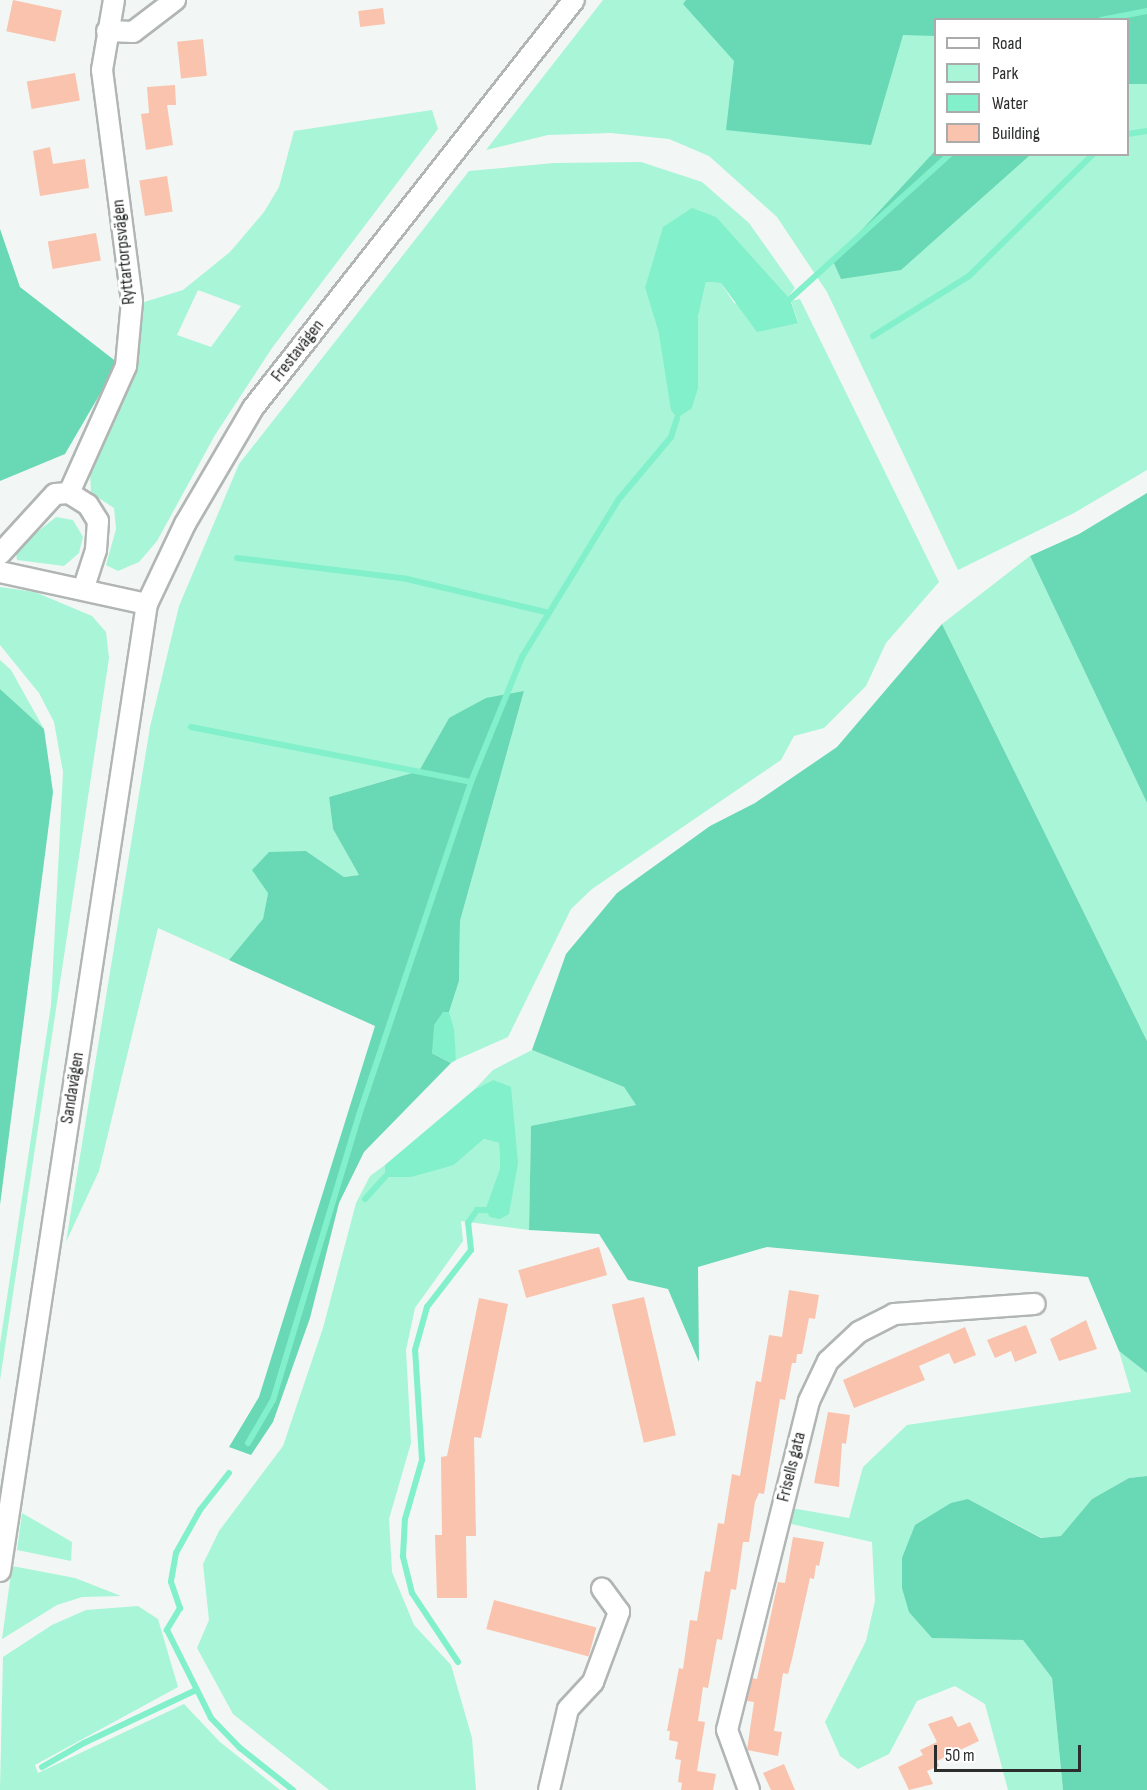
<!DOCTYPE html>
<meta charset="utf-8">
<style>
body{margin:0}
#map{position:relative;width:1147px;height:1790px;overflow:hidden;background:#f2f7f5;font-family:"Sofia Sans Condensed",sans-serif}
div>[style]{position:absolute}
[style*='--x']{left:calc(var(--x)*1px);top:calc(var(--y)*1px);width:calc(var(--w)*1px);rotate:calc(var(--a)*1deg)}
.green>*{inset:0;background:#a8f5d8}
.forest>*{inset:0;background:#69d8b4}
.water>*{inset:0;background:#82f0ca}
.stream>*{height:6px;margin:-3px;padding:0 3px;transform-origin:3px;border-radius:3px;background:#82f0ca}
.building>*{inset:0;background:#f9c3ad;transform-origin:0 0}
.roads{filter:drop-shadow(2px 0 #b1b6b4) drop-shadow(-2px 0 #b1b6b4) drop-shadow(0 2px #b1b6b4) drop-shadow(0 -2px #b1b6b4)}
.minor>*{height:20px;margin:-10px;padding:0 10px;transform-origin:10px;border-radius:10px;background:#fff}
span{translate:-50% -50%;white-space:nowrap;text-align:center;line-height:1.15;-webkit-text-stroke:6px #fff;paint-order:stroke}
.street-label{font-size:18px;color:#2c2e2d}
.legend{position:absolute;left:934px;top:18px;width:195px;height:138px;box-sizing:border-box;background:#fff;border:2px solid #ababab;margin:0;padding:8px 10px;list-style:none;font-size:18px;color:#2c2e2d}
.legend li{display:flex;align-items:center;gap:12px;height:30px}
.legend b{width:30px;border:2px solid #ababab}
.scale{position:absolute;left:934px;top:1745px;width:147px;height:27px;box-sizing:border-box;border:3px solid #2c2e2d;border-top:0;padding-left:8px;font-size:18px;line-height:21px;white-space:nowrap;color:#2c2e2d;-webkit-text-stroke:4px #fff;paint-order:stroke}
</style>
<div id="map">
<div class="green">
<div style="clip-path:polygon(evenodd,603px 0,1147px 0,1147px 470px,1074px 513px,958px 570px,827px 292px,777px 217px,709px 156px,669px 139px,611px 133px,548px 135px,486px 150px,603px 0,936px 20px,1128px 20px,1128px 154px,936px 154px,936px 20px)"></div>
<div style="clip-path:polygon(evenodd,432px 110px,438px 129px,272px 348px,215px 435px,157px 541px,139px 562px,118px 571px,106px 565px,116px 529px,114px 508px,91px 493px,90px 471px,132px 380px,141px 303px,183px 290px,230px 252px,264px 212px,279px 187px,294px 131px,432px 110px,198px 290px,241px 306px,211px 347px,177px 335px,198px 290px)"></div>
<div style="clip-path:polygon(641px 162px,702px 182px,749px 223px,795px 288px,788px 297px,715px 217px,645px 288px,659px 334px,692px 408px,698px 389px,698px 317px,706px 282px,721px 283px,734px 303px,798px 322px,791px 301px,800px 299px,939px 582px,886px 643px,866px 686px,824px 728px,794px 736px,781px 760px,592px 889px,571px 909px,508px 1037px,456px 1060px,449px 1012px,459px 981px,460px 921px,524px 691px,449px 718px,419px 771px,329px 797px,333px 829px,359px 875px,344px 877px,306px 851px,268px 893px,263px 920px,229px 960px,158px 928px,99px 1171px,66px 1242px,150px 727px,179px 606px,239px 464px,469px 171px,554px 163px)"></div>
<div style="clip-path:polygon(56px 517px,73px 520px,83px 537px,79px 553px,64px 566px,17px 560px,16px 553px,21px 545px)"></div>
<div style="clip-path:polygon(1030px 556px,1147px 803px,1147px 1041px,942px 624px)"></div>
<div style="clip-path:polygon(0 587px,35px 592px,92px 616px,106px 632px,109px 658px,0 1380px,0 1344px,51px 1005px,63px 772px,54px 722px,39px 693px,0 645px)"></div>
<div style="clip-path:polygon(0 660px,11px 670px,44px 729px,0 689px)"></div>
<div style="clip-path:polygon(532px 1050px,624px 1087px,636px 1105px,531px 1127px,529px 1230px,461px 1221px,463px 1241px,415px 1308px,406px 1350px,411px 1443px,389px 1519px,392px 1572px,414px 1625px,451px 1665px,472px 1738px,476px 1790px,329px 1790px,233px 1714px,197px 1648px,209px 1620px,203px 1564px,219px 1531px,283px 1446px,323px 1328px,356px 1203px,370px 1176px,385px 1165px,385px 1177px,454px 1165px,484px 1139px,499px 1143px,500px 1168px,485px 1210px,509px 1214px,493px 1080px,475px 1089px,493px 1070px)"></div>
<div style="clip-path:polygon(1119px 1351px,1147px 1373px,1147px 1476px,1129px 1478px,1092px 1499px,1062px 1536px,1042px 1538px,968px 1499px,932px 1638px,1023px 1640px,1052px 1678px,1063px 1790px,1008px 1790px,985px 1704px,955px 1686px,917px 1701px,889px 1754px,858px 1769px,840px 1756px,825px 1722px,866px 1641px,875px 1601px,872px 1542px,787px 1523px,791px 1508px,849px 1518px,863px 1467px,907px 1425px,1131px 1392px)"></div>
<div style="clip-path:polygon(22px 1513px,72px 1542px,71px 1561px,17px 1550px)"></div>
<div style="clip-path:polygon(12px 1566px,75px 1578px,121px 1596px,82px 1597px,57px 1605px,2px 1639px)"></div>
<div style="clip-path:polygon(138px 1606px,158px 1619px,178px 1687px,35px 1765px,38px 1773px,184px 1704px,220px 1742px,280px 1790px,0 1790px,3px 1657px,52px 1625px,86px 1610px)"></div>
</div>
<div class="forest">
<div style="clip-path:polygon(686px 0,1147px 0,1147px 84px,1128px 84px,1128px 20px,936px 20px,935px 36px,903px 35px,871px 145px,726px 130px,734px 61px,683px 4px)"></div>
<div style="clip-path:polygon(935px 151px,936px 154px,1030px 155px,901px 270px,841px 279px,833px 261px)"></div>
<div style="clip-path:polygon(0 229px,20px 287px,118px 363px,65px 454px,0 481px)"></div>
<div style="clip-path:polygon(1147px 493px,1147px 803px,1030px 556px,1079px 534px)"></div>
<div style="clip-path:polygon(942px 624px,1147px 1041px,1147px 1373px,1119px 1351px,1088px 1277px,767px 1247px,698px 1267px,699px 1362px,668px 1289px,628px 1280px,599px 1234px,529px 1230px,531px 1126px,636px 1105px,624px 1087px,532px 1050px,566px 954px,617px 893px,710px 826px,755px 803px,837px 747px)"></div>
<div style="clip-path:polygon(0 689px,44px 729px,53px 792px,0 1205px)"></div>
<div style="clip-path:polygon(524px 691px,460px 921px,459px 981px,449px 1012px,443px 1012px,432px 1053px,451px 1063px,364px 1152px,339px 1203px,310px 1318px,273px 1422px,251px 1455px,229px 1447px,259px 1397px,375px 1026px,229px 960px,263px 919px,268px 893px,252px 870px,269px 852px,306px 851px,344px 877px,359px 875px,333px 829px,329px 797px,419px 771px,449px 718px,486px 698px)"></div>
<div style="clip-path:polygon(1147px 1476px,1147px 1790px,1063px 1790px,1052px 1678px,1023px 1640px,932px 1638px,909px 1612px,902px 1588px,902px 1558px,915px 1525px,951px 1503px,968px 1499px,1041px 1538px,1061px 1536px,1092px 1499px,1129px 1478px)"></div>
</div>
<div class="water">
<div style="clip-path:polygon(692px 208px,716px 217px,790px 299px,798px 323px,757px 332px,721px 283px,706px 282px,698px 317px,698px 389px,692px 408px,677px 418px,671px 410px,659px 334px,645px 288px,663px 227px)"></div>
<div style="clip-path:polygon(443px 1012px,449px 1012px,454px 1029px,456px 1060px,451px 1063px,432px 1053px,434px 1025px)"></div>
<div style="clip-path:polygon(493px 1080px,511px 1087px,518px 1163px,509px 1214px,500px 1219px,490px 1217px,485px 1210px,500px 1168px,499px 1143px,484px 1139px,454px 1165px,411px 1177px,385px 1177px,385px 1165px,475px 1089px)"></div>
</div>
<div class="stream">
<div style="--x:1101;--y:20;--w:47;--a:-11.1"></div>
<div style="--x:1128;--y:134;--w:19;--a:-9"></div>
<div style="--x:790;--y:299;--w:216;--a:-42.2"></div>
<div style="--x:873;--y:336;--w:113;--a:-32"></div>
<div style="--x:969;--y:276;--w:174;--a:-44.5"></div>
<div style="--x:237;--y:558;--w:171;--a:7"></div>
<div style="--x:407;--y:579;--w:143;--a:13.4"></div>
<div style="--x:191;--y:727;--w:285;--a:11.1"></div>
<div style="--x:365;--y:1199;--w:30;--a:-48"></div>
<div style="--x:248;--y:1443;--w:50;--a:-59.8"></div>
<div style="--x:273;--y:1400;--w:298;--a:-73.2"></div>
<div style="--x:359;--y:1115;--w:351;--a:-71.4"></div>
<div style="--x:471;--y:782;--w:135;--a:-67.8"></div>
<div style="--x:522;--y:657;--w:185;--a:-58.5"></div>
<div style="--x:619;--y:499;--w:81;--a:-50"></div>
<div style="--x:671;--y:437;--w:20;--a:-72"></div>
<div style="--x:229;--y:1473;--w:47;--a:128.1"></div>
<div style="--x:200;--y:1510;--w:49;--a:119.2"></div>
<div style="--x:176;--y:1553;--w:29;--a:100"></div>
<div style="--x:171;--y:1582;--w:28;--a:71"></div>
<div style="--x:180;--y:1608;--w:26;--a:121"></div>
<div style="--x:167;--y:1630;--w:98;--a:63.4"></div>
<div style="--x:211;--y:1718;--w:42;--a:46"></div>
<div style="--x:240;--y:1748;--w:68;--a:38.4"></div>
<div style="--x:458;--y:1662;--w:83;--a:-123.7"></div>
<div style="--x:412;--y:1593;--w:38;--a:-104"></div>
<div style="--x:403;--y:1556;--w:37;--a:-87"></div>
<div style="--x:405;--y:1519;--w:61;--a:-73.9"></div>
<div style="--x:422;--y:1460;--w:110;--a:-93.6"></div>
<div style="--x:415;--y:1350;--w:45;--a:-74.4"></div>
<div style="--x:427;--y:1307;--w:72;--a:-52.3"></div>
<div style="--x:471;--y:1250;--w:27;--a:-96"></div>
<div style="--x:468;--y:1223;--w:16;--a:-55"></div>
<div style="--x:477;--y:1210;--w:8;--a:0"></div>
<div style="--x:42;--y:1767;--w:48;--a:-29.7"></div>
<div style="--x:84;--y:1743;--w:124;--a:-25.3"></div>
</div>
<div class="building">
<div style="left:13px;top:0;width:50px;height:32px;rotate:12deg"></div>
<div style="left:383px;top:8px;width:16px;height:25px;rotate:83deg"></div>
<div style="left:203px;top:39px;width:37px;height:26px;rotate:84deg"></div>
<div style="left:75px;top:73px;width:28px;height:49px;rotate:80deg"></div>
<div style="clip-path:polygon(175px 85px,176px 105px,167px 105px,173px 145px,146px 150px,141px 114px,149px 113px,147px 87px)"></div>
<div style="clip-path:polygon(50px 147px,53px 164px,85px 159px,89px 188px,40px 196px,33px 151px)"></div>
<div style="left:167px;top:176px;width:36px;height:28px;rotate:81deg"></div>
<div style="left:96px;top:233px;width:28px;height:49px;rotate:80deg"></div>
<div style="left:599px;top:1247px;width:29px;height:84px;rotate:74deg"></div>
<div style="clip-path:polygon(789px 1290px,819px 1295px,815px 1319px,809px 1318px,802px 1354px,797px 1354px,796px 1363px,792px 1363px,785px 1400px,780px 1399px,764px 1494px,759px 1493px,755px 1502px,749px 1542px,743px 1542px,736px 1590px,731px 1589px,722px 1640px,717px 1639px,708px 1688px,703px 1687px,698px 1721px,705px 1722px,697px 1771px,716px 1774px,713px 1790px,681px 1790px,682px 1783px,678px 1782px,681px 1760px,675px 1759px,678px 1742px,669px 1740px,670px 1731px,667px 1731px,679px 1668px,683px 1669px,690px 1620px,697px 1621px,705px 1571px,710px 1572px,718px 1523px,724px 1524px,732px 1474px,740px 1476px,756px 1381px,761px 1382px,769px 1335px,782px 1337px)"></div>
<div style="left:644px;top:1297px;width:142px;height:33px;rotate:77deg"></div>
<div style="clip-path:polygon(479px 1298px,508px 1304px,481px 1438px,474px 1437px,476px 1536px,466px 1536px,467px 1598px,437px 1598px,435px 1535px,442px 1535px,441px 1457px,447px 1456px)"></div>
<div style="clip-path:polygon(1086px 1320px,1097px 1349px,1059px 1361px,1050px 1339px)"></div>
<div style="clip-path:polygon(1026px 1325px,1037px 1353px,1015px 1362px,1011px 1351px,995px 1358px,987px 1340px)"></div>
<div style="clip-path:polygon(965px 1327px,976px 1355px,954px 1364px,949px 1353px,919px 1366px,925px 1380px,854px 1408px,843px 1380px)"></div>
<div style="clip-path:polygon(828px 1412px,850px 1415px,846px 1444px,842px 1443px,839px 1487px,814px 1483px)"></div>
<div style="clip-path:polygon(793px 1537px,824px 1542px,819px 1566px,816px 1565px,814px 1579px,810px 1578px,792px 1659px,788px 1674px,783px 1673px,774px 1731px,782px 1732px,778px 1756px,747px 1750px,754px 1702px,747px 1701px,752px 1678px,757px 1679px,778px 1582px,785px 1583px)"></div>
<div style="left:494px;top:1600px;width:106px;height:30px;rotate:15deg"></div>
<div style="clip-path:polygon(952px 1716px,958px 1727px,970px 1722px,979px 1741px,937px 1761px,939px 1766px,927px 1771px,933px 1784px,909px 1790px,898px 1767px,923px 1755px,920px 1750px,937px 1742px,928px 1724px)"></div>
<div style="clip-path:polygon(784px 1764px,795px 1790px,771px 1790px,763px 1773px)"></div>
</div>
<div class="roads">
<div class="minor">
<div style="--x:107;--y:31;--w:26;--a:2"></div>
<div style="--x:133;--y:32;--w:53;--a:-37.3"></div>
<div style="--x:69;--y:493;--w:139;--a:-65.8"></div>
<div style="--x:126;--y:366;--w:65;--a:-84.7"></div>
<div style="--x:132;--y:301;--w:233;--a:-97.4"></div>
<div style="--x:102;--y:70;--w:71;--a:-80.3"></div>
<div style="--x:0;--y:554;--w:81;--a:-47.5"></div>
<div style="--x:55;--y:494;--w:14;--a:-4"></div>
<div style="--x:69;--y:493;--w:22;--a:32"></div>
<div style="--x:88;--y:505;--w:19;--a:58"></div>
<div style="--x:98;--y:521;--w:29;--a:94"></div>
<div style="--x:96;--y:550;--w:40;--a:108"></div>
<div style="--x:0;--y:572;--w:150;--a:12.3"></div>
<div style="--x:0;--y:1571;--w:978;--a:-81.36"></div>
<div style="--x:147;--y:604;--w:89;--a:-64.6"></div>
<div style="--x:185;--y:524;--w:134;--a:-59.6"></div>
<div style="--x:253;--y:408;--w:519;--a:-51.81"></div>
<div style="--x:549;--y:1790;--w:83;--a:-76.8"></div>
<div style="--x:568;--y:1709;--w:37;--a:-47"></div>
<div style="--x:593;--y:1682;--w:75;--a:-69.6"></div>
<div style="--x:619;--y:1612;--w:29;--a:-126"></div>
<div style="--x:749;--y:1790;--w:64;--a:-110.1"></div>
<div style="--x:727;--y:1730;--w:339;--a:-76"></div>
<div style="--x:809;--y:1401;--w:44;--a:-64.6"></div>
<div style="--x:828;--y:1361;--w:42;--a:-43.1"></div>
<div style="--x:859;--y:1332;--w:39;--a:-27"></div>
<div style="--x:894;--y:1314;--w:141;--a:-4.1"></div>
</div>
</div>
<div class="street-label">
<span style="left:124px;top:252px;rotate:-96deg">Ryttartorpsvägen</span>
<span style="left:298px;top:351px;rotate:-52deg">Frestavägen</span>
<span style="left:73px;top:1088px;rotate:-81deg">Sandavägen</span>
<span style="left:792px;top:1467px;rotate:-76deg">Frisells gata</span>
</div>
<ul class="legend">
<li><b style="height:8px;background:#fff"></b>Road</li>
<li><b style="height:16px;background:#a8f5d8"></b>Park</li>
<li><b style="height:16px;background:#82f0ca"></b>Water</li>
<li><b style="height:16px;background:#f9c3ad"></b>Building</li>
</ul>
<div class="scale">50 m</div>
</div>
